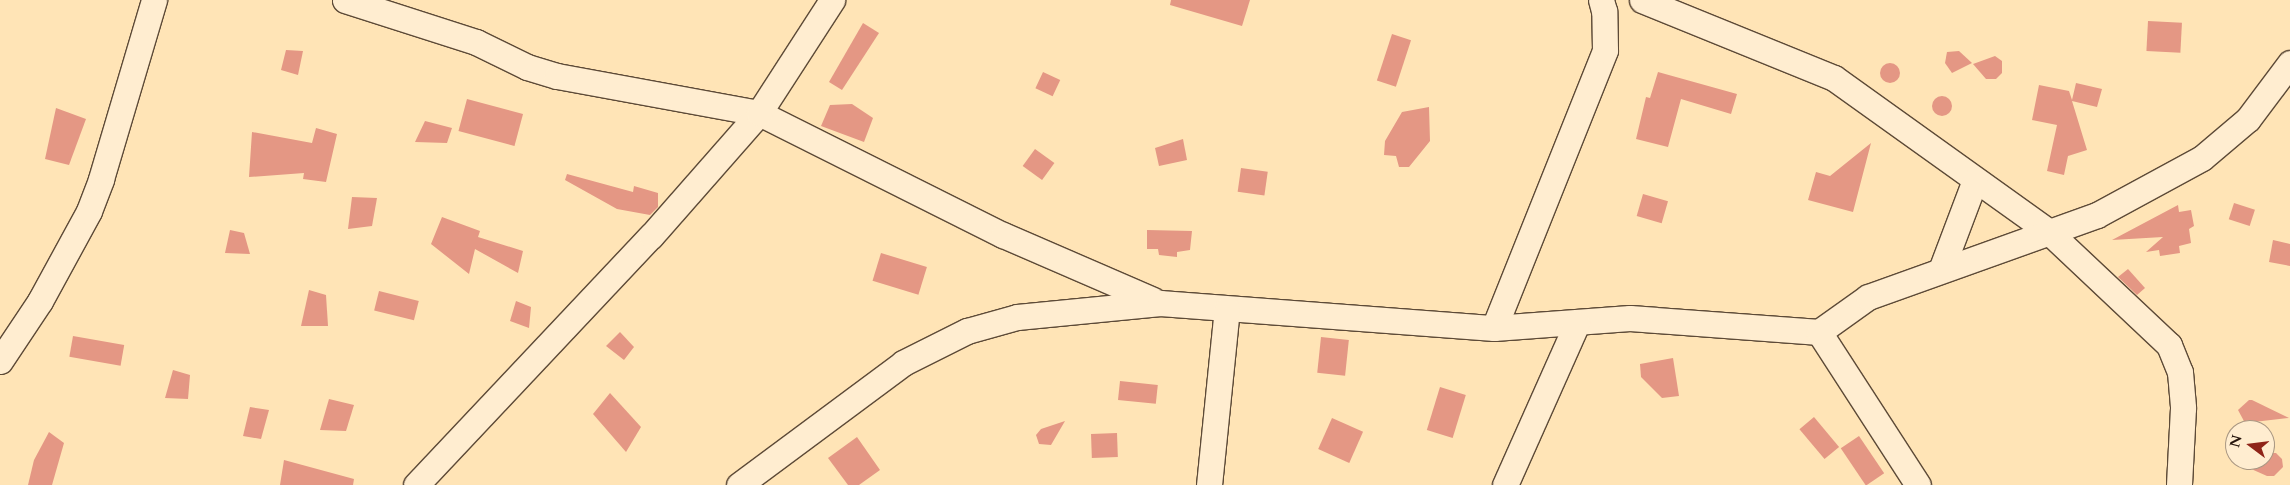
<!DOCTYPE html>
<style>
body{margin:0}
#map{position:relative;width:2290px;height:485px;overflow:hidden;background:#ffe4b6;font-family:Cardo,serif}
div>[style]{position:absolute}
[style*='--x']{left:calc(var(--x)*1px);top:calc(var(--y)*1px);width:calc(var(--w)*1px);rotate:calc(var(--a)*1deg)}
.building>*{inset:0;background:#e49784;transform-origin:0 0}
.round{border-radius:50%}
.roads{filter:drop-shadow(1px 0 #5d4a37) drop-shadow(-1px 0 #5d4a37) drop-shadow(0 1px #5d4a37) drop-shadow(0 -1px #5d4a37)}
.minor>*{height:25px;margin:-12.5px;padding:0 12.5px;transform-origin:12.5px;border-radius:12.5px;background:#ffedd0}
span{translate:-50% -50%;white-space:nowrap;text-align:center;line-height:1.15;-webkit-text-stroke:4px #ffedd0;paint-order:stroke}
.north{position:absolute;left:2225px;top:420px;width:50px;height:50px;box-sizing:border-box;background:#ffedd0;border:1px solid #a99782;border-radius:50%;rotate:285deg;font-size:14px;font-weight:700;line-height:20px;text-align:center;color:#27160d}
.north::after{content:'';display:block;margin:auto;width:18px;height:22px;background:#8f2418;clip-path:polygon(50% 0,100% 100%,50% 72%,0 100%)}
</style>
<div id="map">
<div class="building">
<div style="clip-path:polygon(1171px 0,1250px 0,1242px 26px,1170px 5px)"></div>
<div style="left:2148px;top:21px;width:34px;height:30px;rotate:3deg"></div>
<div style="clip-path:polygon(863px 23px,879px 33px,842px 90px,829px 82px)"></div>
<div style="left:1392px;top:34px;width:20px;height:49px;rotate:18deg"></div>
<div style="clip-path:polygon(286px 50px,303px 51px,298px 75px,281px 70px)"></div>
<div style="clip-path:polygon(1959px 51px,1972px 63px,1952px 73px,1945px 63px,1947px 52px)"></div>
<div style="clip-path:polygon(1995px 56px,2002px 61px,2002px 73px,1996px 79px,1986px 79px,1973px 64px)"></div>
<div class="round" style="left:1880px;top:63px;width:20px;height:20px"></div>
<div style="left:1043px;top:72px;width:19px;height:18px;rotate:25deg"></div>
<div style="clip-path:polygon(1658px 72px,1737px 94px,1731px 114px,1681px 99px,1668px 147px,1636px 139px,1646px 97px,1650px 98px)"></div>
<div style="clip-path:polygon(2076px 83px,2102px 89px,2097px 107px,2072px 101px,2087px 150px,2068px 156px,2064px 175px,2047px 171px,2057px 125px,2032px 120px,2039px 85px,2069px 91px,2072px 100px)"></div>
<div class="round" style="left:1932px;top:96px;width:20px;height:20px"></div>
<div style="left:467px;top:99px;width:58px;height:33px;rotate:15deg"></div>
<div style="clip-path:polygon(852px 104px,873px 118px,864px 142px,821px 126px,830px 105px)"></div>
<div style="clip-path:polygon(1429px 107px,1430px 141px,1409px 167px,1399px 167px,1396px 156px,1384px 155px,1385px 141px,1402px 112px)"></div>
<div style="clip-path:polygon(56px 108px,86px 119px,69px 165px,45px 159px)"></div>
<div style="clip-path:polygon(425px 121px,452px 128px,447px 143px,415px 142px)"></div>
<div style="clip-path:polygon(316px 128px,337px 134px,326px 182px,303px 179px,304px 173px,249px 177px,252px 132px,312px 143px)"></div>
<div style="clip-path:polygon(1183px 139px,1187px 160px,1159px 166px,1155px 148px)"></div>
<div style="clip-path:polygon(1871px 143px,1853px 212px,1808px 200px,1816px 172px,1830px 176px)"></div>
<div style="left:1035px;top:149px;width:24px;height:21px;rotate:36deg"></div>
<div style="left:1241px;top:168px;width:27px;height:24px;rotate:8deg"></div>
<div style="clip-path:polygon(567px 174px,633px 192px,634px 186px,658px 193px,658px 207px,650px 215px,617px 209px,565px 180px)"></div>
<div style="left:1643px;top:194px;width:26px;height:23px;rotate:16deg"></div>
<div style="clip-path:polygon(352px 197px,377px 198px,372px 226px,348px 229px)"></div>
<div style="left:2234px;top:203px;width:22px;height:17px;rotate:18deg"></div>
<div style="clip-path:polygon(2178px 205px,2179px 212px,2191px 210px,2194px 226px,2189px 229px,2191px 243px,2179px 246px,2180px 253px,2160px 256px,2159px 250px,2146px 252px,2163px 237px,2112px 240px)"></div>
<div style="clip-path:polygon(442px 217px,480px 231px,478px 237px,523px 251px,518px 273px,475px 249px,469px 274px,431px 244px)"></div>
<div style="clip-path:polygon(230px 230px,244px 233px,250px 254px,225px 253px)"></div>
<div style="clip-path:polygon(1147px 230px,1192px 231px,1190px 250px,1177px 252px,1177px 257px,1159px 255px,1158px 249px,1147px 249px)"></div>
<div style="clip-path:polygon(2273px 240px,2290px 244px,2290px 266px,2269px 262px)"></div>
<div style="left:881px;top:253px;width:48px;height:29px;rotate:17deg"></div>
<div style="clip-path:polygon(2128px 269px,2145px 288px,2137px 295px,2118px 277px)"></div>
<div style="clip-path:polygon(309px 290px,326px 295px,328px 326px,301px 326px)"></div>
<div style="left:379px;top:291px;width:41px;height:20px;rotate:14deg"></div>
<div style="clip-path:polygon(516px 301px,531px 307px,529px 328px,510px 321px)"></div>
<div style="clip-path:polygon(620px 332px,634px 347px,624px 360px,606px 346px)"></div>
<div style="left:73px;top:336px;width:52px;height:21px;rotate:10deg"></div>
<div style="left:1321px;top:337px;width:28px;height:36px;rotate:6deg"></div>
<div style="clip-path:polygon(1673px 358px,1679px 396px,1662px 398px,1641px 377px,1640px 364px)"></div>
<div style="clip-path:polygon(173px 370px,190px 375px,188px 399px,165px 398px)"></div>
<div style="left:1120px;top:381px;width:38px;height:19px;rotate:6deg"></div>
<div style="left:1440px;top:387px;width:27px;height:45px;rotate:17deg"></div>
<div style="clip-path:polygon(610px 393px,641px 427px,626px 452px,593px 414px)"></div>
<div style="clip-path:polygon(329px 399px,354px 405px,346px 431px,320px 430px)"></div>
<div style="clip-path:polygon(2249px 400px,2252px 400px,2289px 418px,2245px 423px,2238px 410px)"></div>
<div style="clip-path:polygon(250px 407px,269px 410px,261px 439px,243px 436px)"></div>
<div style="left:1814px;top:417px;width:39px;height:19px;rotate:50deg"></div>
<div style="left:1332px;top:418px;width:34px;height:34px;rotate:24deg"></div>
<div style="clip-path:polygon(1065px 421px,1051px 445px,1039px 444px,1036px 435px,1041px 429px)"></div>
<div style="clip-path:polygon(49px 432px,64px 443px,52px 485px,28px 485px,34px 460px)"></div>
<div style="left:1117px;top:433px;width:24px;height:26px;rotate:88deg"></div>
<div style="left:1859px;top:436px;width:45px;height:22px;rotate:56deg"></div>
<div style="clip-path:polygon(857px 437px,880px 470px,859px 485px,848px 485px,828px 458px)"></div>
<div style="clip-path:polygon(2265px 453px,2276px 453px,2282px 459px,2283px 467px,2274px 476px,2267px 476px,2240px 464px,2249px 460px,2265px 460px)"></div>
<div style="clip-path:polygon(284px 460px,354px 479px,353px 485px,280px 485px)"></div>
</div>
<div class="roads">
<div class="minor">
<div style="--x:345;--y:0;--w:138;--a:17.8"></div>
<div style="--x:476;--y:42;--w:57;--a:26.1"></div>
<div style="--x:527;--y:67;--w:31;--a:17"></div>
<div style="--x:557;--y:76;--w:205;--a:10.4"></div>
<div style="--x:759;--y:113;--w:273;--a:26.6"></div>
<div style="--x:1003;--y:235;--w:163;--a:23.4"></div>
<div style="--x:1642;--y:0;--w:207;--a:22.1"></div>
<div style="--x:1834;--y:78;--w:264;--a:35.6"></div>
<div style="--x:2049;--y:232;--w:165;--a:43.3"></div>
<div style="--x:2169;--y:345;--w:29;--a:68"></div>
<div style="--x:2180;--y:372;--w:36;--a:85"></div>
<div style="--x:2183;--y:408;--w:77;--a:93"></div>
<div style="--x:1941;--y:270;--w:96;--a:-69.3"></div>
<div style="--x:1494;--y:328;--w:299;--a:-68.2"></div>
<div style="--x:1605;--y:50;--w:39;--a:-91"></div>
<div style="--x:1604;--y:11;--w:11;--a:-105"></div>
<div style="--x:1819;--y:332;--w:60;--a:-35.5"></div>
<div style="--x:1868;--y:297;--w:243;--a:-19.7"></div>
<div style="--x:2097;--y:215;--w:119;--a:-28.5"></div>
<div style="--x:2202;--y:158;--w:60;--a:-40.3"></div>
<div style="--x:2248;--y:119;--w:70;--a:-53.1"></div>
<div style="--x:0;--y:361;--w:72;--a:-56.3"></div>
<div style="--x:40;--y:301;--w:102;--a:-61.4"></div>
<div style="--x:89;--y:211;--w:34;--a:-69"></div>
<div style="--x:101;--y:179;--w:187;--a:-73.5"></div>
<div style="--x:416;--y:485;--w:342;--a:-46.7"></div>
<div style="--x:651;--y:236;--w:164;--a:-48.7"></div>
<div style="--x:759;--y:113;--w:135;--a:-57.1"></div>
<div style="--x:739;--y:485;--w:204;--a:-36.6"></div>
<div style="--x:903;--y:363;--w:72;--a:-26.6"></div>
<div style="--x:967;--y:331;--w:52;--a:-15.6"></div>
<div style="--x:1017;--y:317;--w:144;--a:-5.6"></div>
<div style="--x:1160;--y:303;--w:335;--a:4.3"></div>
<div style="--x:1494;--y:328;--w:136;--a:-4.2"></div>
<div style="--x:1630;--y:318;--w:190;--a:4.2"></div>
<div style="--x:1819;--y:332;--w:182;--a:57.1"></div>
<div style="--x:1209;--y:485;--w:177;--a:-84.2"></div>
<div style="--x:1505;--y:485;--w:177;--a:-66"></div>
</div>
</div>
<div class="north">N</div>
</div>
